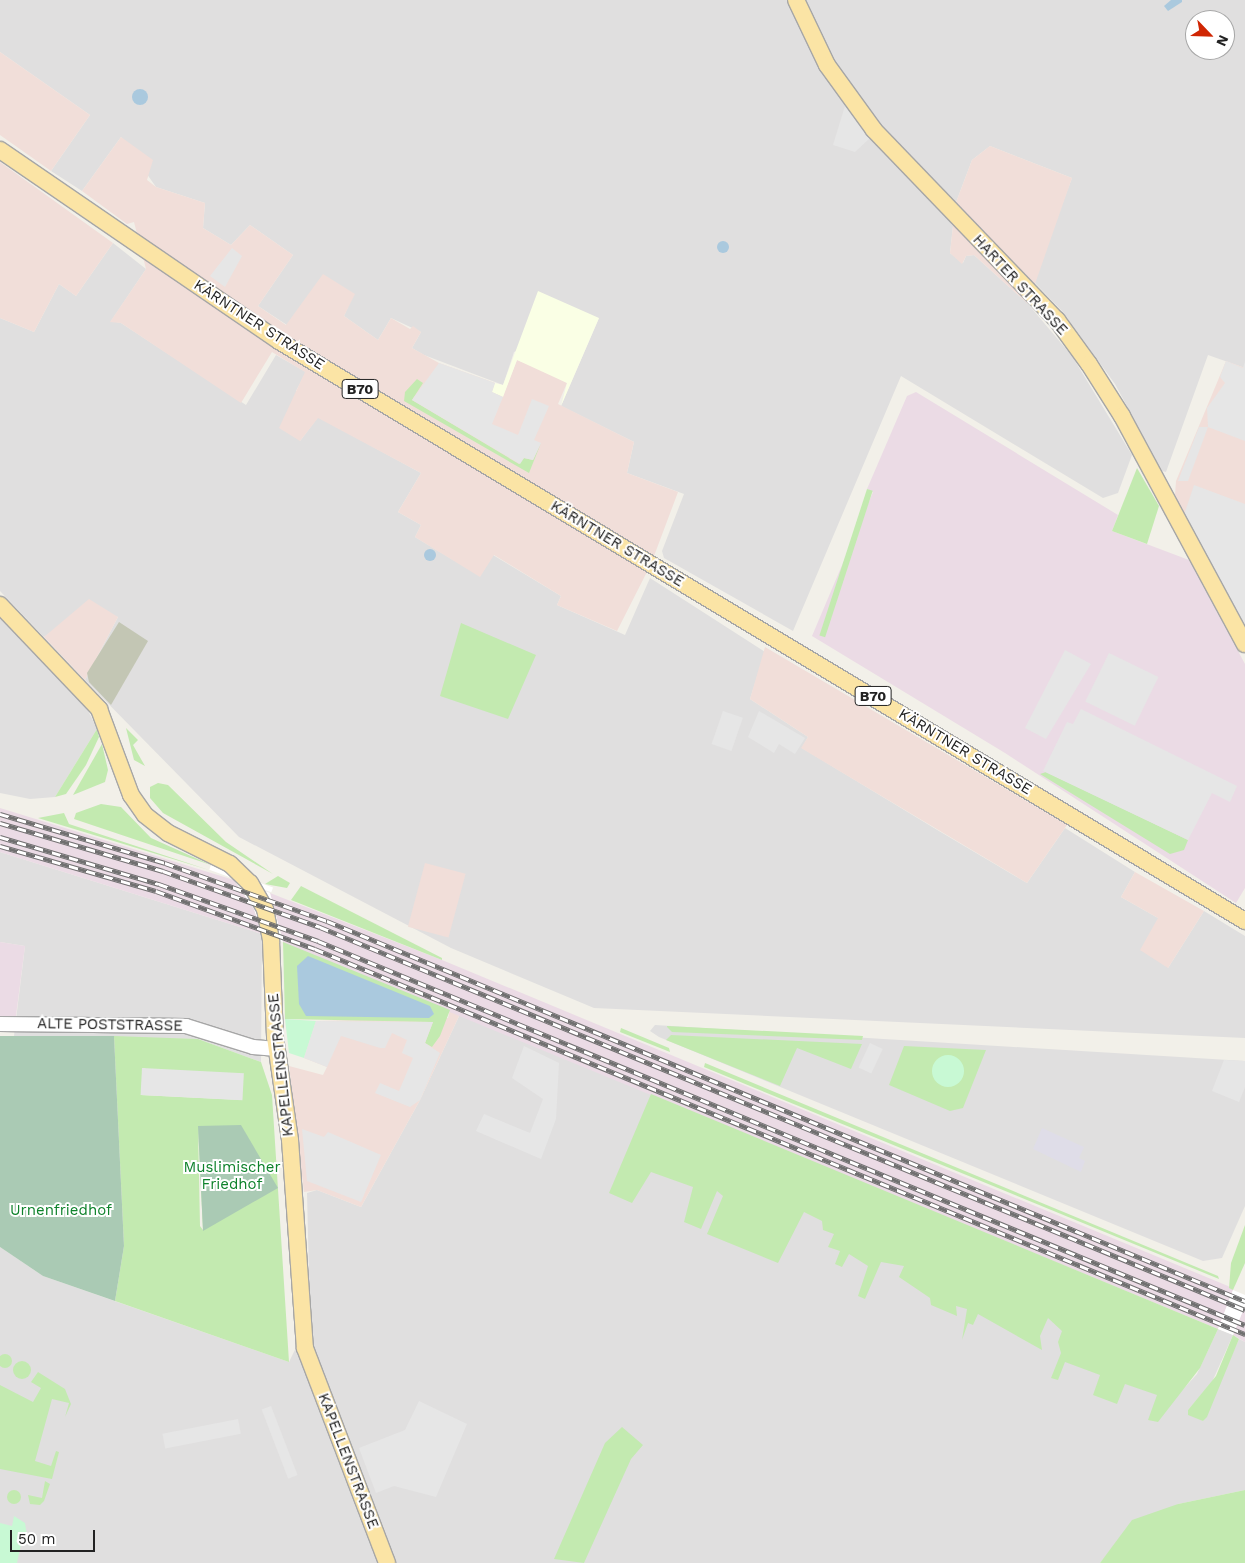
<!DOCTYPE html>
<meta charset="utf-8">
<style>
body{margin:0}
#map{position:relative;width:1245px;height:1563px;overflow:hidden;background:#f2f0e9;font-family:"Work Sans",sans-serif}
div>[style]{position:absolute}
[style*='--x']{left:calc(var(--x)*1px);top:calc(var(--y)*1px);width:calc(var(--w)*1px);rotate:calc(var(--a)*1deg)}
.residential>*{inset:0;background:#e0dfdf}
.commercial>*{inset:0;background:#f1ded9;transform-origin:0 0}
.industrial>*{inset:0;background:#ebdbe5}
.education>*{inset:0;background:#faffe5}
.construction>*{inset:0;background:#c3c6b4}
.grass>*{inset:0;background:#c3eab0;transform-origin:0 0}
.round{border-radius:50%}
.cemetery>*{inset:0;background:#aacab4}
.park>*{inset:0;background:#c8f9d4}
.parking>*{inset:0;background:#e6e6e6;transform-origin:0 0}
.plaza>*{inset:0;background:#dfdde8}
.water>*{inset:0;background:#aac9de}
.pier>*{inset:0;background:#fff;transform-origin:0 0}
.roads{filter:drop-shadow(1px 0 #a6a6a6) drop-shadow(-1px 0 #a6a6a6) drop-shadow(0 1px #a6a6a6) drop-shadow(0 -1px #a6a6a6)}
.minor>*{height:14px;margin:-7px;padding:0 7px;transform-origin:7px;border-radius:7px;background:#fff}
.major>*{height:16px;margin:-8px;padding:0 8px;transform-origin:8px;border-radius:8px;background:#fbe4a5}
.rail>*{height:5px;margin-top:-2.5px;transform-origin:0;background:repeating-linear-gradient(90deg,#fff 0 9px,#707070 0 18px);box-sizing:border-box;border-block:1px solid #707070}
span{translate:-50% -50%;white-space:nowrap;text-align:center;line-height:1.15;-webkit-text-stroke:4px #fff;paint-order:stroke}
.shield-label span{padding:1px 4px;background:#fff;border:1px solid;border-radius:4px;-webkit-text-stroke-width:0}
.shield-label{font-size:14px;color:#222;font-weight:700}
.street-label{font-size:15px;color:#222}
.park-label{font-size:15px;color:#0e822b}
.north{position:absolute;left:1185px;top:10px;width:50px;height:50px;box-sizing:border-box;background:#fff;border:1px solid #a7a7a7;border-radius:50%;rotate:114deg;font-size:14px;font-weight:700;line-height:20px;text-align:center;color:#222}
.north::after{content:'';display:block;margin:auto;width:18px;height:22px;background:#d02603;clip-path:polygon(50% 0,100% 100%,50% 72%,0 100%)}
.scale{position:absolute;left:10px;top:1530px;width:85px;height:22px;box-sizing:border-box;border:2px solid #222;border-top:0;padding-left:6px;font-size:15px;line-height:18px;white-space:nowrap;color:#222;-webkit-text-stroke:4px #fff;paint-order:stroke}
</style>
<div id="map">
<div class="residential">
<div style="clip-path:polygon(evenodd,0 0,1245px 0,1245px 368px,1208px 355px,1166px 472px,1162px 471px,1115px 384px,1062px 311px,1033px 281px,1072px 178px,990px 146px,972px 160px,949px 221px,953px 226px,950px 253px,963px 263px,966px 256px,974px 255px,1028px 304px,1072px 356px,1132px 455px,1118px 493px,1103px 498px,901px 376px,793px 631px,664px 558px,662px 551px,684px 494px,627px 473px,634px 442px,561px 406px,599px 318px,514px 352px,503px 385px,424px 355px,412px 348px,421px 332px,391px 318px,378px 340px,344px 316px,348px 307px,287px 325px,258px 306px,293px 255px,250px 225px,231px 245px,203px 228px,205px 203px,156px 187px,121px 137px,82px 191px,51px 171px,90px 115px,0 52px,0 0,1195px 20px,1225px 20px,1225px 50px,1195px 50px,1195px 20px)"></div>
<div style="clip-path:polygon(113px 243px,146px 269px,111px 321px,121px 323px,246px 405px,276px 355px,306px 372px,296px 391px,300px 441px,318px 417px,421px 473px,398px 512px,421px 525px,415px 537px,480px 576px,493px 555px,561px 596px,557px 605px,625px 635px,650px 578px,765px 652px,750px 699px,808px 737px,802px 748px,939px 831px,1027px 883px,1065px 828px,1135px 872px,1121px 897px,1158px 918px,1168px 968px,1204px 911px,1245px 936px,1245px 1038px,594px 1008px,451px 948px,239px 837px,85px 680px,118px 617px,84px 608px,44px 637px,0 591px,0 318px,34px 332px,59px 284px,76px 296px)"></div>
<div style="clip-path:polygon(0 616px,80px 694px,97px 729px,55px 797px,30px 799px,0 793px)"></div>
<div style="clip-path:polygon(0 852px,262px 934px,261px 1062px,198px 1039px,14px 1036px,25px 946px,0 942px)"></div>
<div style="clip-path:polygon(460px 1014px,1204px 1324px,1177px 1396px,1197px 1374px,1218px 1329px,1233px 1335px,1212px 1382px,1188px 1410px,1203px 1421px,1239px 1339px,1245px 1342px,1245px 1490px,1178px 1504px,1113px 1547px,1100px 1563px,0 1563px,0 1247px,43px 1276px,289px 1362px,310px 1319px,307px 1193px,317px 1190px,361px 1207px,420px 1100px)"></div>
<div style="clip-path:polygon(655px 1025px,1245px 1061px,1245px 1206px,1222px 1258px,1203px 1261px,659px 1037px,650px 1031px)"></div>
</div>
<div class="commercial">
<div style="clip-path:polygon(0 52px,90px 115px,51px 171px,0 135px)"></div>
<div style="clip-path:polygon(121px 137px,153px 160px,147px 180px,156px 187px,205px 203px,203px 228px,231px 245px,250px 225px,293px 255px,258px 306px,286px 325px,323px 274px,355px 294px,344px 316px,378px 340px,391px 318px,410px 329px,413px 326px,421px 332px,412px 348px,439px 363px,495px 383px,492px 392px,503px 396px,517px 360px,543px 370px,567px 383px,558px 404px,634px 442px,627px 473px,678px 492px,651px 564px,617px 631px,557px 605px,561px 596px,494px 555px,480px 577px,415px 537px,421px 525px,398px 512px,421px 473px,318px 418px,300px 441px,279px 428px,305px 372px,272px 352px,241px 403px,121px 323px,110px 322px,146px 269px,134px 222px,127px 224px,82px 191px)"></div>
<div style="clip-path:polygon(990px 146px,1072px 178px,1028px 304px,974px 255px,966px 256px,962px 264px,950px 253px,953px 226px,949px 221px,972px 160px)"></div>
<div style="clip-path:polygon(0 162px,113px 243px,76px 296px,59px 284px,34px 332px,0 318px)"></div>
<div style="clip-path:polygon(1226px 361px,1245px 368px,1245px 578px,1184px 515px,1175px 495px,1176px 481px)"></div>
<div style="clip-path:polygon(89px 599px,118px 617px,85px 680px,44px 637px)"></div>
<div style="clip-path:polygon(765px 647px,1067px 825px,1027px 883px,801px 748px,808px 737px,750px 699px)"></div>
<div style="left:425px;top:863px;width:42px;height:66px;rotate:15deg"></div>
<div style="clip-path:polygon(1135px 872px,1204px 911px,1168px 968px,1140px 950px,1158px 918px,1121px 897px)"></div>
<div style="clip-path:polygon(450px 1010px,460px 1014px,420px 1100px,361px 1207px,317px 1190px,304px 1192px,289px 1066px,323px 1075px,327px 1067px,304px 1058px,316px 1021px,448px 1018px)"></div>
</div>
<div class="industrial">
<div style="clip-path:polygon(916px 392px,1118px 515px,1112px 531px,1189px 560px,1245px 664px,1245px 888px,1236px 903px,1005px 753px,812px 636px,873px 492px,867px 489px,907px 396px)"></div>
<div style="clip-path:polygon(0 808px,234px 880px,254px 909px,262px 934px,0 852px)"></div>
<div style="clip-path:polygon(270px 893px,442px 960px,1228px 1286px,1233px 1290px,1218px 1329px,292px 947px,283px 942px)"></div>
<div style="clip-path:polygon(0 942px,25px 946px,16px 1016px,0 1016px)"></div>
<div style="clip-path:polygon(1245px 1306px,1245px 1342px,1233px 1335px)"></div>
</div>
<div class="education">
<div style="clip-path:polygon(538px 291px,599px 318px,561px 406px,567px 383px,517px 360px,503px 397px,492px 392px,495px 383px,503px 385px)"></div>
</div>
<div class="construction">
<div style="clip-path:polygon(119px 622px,148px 641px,111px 705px,89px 682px,87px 673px)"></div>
</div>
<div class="grass">
<div style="clip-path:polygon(417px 379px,423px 383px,412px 400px,519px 464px,524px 458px,533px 460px,541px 443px,529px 473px,404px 401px,405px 392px)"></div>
<div style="clip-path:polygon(1137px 468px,1159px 506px,1147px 544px,1112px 531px)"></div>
<div style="left:867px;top:489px;width:6px;height:154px;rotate:18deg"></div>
<div style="clip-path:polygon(461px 623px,536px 655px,508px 719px,440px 696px)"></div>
<div style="clip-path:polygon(126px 728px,138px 740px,133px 745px,145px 766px,134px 760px)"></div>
<div style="clip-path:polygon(97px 729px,99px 737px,86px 765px,66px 794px,55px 797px)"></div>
<div style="clip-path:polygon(102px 744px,108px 770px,105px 782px,73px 795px)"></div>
<div style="clip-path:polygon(1046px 772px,1188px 840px,1184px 850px,1170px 854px,1040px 774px)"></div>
<div style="clip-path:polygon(158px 783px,168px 785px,226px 842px,273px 874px,163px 813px,150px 798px,150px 787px)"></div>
<div style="clip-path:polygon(101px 804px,121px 807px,151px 838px,211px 865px,74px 819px,76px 813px)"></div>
<div style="clip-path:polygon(64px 813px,69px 824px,209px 870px,38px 818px)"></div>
<div style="clip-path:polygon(278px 876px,290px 883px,287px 888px,265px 884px)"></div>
<div style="clip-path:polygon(301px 886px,442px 958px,442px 960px,291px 900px)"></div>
<div style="clip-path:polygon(283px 942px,450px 1010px,440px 1036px,432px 1047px,425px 1043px,433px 1022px,285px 1019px)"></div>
<div style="clip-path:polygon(667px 1027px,667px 1026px,863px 1036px,862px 1040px,672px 1032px)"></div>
<div style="clip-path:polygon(621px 1028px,669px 1048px,670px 1052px,620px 1032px)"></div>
<div style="clip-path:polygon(671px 1035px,862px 1044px,851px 1069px,797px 1048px,780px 1086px,666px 1040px)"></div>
<div style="clip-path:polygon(evenodd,114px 1036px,198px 1039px,261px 1062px,272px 1095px,289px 1362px,115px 1301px,124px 1246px,114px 1036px,143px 1068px,242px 1100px,141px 1095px,143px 1068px,114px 1036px,198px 1126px,203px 1230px,200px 1226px,198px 1126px)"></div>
<div style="clip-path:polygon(904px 1046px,986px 1050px,963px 1108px,950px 1111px,889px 1085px)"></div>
<div style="clip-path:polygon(705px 1063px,1218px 1276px,1219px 1279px,704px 1067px)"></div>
<div style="clip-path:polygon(651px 1094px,1218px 1329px,1200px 1368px,1158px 1422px,1148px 1420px,1157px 1395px,1125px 1384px,1117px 1404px,1093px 1395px,1100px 1375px,1065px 1362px,1058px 1380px,1051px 1378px,1061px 1353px,1058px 1342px,1062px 1331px,1048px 1318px,1040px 1336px,1042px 1350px,978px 1314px,973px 1325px,968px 1323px,962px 1340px,967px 1309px,956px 1306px,957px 1316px,931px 1305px,930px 1298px,899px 1277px,904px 1266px,881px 1262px,865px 1299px,858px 1296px,868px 1266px,849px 1254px,842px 1267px,835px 1264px,840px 1251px,828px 1247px,834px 1234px,823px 1230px,822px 1221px,804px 1212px,778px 1263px,707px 1234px,723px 1196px,717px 1191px,701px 1229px,684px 1222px,693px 1187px,651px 1172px,632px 1203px,609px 1193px)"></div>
<div style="clip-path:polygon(1245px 1225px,1245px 1263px,1233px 1290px,1229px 1288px,1231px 1263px)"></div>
<div style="clip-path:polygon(1233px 1335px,1239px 1339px,1207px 1417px,1203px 1421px,1188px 1415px,1188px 1410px,1216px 1376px)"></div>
<div class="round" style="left:-2px;top:1354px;width:14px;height:14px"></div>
<div class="round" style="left:13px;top:1361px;width:18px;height:18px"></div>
<div style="clip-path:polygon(38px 1372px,65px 1389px,71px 1404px,65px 1417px,69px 1403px,52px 1399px,35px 1461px,51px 1466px,56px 1451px,59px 1452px,52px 1479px,0 1469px,0 1385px,33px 1402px,41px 1388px,31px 1382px)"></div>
<div style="clip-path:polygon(622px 1427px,643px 1445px,631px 1459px,584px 1563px,554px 1559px,605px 1443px)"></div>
<div style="clip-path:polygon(45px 1481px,50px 1484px,44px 1501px,40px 1505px,30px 1504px,28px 1495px,42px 1498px)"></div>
<div class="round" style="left:7px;top:1490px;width:14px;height:14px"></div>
<div style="clip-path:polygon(1245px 1490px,1245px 1563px,1100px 1563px,1132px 1520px,1178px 1504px)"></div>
</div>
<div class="cemetery">
<div style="clip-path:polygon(0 1036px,114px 1036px,124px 1246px,115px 1301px,43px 1276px,0 1247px)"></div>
<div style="clip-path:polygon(241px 1125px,278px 1188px,203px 1231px,198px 1126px)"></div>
</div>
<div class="park">
<div style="clip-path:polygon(285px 1019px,316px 1021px,304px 1058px,289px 1053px)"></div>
<div class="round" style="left:932px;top:1055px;width:32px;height:32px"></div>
<div style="clip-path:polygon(14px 1516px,25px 1523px,27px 1535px,23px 1535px,17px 1563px,0 1563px,0 1523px,12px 1526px)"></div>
</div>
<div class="parking">
<div style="clip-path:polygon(845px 106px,870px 138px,855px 152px,833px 145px)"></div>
<div style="clip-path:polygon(232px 248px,242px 256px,225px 287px,210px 276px)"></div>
<div style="clip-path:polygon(1226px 361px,1243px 368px,1245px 361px,1245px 441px,1208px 427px,1188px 481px,1178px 481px,1199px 427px,1208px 427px,1207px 408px,1225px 383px,1220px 377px)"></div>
<div style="clip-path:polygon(439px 363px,495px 383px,492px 392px,503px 397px,492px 424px,518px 435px,532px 399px,549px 406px,534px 440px,541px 443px,533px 460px,524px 458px,520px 464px,412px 400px)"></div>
<div style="clip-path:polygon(1194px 485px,1245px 504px,1245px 625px,1184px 515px)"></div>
<div style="clip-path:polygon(1065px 650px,1091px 664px,1046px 739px,1025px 728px)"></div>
<div style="left:1109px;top:653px;width:55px;height:54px;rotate:26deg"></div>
<div style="clip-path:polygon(1081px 709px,1237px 786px,1230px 802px,1212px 793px,1188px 840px,1043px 771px,1067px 722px,1073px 724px)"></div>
<div style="left:723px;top:711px;width:21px;height:35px;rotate:19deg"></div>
<div style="clip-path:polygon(759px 711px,805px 738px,795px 754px,779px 744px,774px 753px,748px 737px)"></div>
<div style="clip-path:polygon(316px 1021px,433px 1022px,425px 1043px,440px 1053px,420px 1100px,410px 1107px,375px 1093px,380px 1083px,399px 1091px,413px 1058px,402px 1053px,407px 1040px,392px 1033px,385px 1048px,380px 1048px,341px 1036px,327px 1067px,304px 1058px)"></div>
<div style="left:870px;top:1043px;width:14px;height:27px;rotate:25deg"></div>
<div style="clip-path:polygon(524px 1046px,559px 1063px,556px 1119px,541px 1159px,476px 1131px,484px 1114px,530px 1133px,543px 1099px,512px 1078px)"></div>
<div style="clip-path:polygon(1224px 1060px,1245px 1061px,1245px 1087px,1239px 1102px,1212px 1091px)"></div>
<div style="left:142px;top:1068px;width:102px;height:27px;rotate:3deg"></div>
<div style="clip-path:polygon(302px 1129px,324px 1137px,328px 1132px,381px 1155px,361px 1202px,307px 1181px)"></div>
<div style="clip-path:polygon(419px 1401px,467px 1424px,436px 1497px,394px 1486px,376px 1493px,359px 1448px,405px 1430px)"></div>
<div style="left:271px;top:1406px;width:74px;height:10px;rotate:69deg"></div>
<div style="left:238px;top:1419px;width:15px;height:77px;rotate:79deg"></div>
</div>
<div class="plaza">
<div style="clip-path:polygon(1042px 1128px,1084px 1147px,1079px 1158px,1085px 1161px,1081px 1172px,1033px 1149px)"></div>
</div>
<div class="water">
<div style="clip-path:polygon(1171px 0,1182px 0,1182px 2px,1168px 11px,1164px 6px)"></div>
<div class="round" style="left:132px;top:89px;width:16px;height:16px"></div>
<div class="round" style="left:717px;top:241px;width:12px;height:12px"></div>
<div class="round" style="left:424px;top:549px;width:12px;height:12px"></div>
<div style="clip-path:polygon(308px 956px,430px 1006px,434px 1014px,429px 1018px,306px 1016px,299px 1004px,297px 966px)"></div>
</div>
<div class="pier">
<div style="left:211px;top:865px;width:66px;height:5px;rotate:20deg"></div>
<div style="clip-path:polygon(234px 880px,270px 893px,283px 942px,262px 934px,254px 909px)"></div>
<div style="clip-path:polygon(1233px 1290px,1245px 1295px,1245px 1306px,1233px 1335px,1218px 1329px)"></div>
</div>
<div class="roads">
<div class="minor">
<div style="--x:0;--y:1024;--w:186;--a:0.6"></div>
<div style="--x:186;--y:1026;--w:70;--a:17.4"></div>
<div style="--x:253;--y:1047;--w:24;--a:5"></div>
</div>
<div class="major">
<div style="--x:796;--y:0;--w:72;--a:64.5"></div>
<div style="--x:827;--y:65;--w:80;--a:54.1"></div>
<div style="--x:874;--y:130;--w:264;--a:46.1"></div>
<div style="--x:1057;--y:320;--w:54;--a:54"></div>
<div style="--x:1089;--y:364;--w:62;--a:57.6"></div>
<div style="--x:1122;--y:416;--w:259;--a:61.7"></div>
<div style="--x:0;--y:150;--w:338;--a:34.4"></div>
<div style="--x:279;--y:341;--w:1127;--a:30.98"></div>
<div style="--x:0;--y:605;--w:144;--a:46.4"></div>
<div style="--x:99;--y:709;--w:92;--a:69.6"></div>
<div style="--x:131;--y:795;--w:24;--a:55"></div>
<div style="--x:145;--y:815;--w:29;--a:38"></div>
<div style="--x:168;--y:833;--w:69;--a:26.6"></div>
<div style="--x:230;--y:864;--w:28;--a:44"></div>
<div style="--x:250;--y:883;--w:30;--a:60"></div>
<div style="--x:265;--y:909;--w:33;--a:79"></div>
<div style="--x:271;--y:941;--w:96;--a:87.6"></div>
<div style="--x:275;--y:1037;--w:104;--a:81.7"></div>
<div style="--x:290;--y:1140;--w:209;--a:85.9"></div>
<div style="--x:305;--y:1348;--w:230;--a:69.1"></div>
</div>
</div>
<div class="rail">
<div style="--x:0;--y:814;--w:172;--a:16.5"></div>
<div style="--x:165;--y:863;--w:172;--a:19.7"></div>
<div style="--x:327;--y:921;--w:994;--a:22.49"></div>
<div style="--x:0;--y:823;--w:170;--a:16.4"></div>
<div style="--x:163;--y:871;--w:167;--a:19.6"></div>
<div style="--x:320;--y:927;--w:1001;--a:22.49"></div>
<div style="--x:0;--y:837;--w:166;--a:16.5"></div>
<div style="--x:159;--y:884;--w:169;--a:19.7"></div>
<div style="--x:318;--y:941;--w:1003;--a:22.5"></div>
<div style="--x:0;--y:846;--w:162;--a:16.1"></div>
<div style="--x:156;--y:891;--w:169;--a:20"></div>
<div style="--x:315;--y:949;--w:1007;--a:22.49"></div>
</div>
<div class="shield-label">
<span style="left:360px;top:389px">B70</span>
<span style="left:873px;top:696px">B70</span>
</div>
<div class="street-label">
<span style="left:1020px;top:285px;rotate:47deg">HARTER STRASSE</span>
<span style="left:259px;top:325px;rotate:33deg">KÄRNTNER STRASSE</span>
<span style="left:617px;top:544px;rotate:31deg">KÄRNTNER STRASSE</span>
<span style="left:965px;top:752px;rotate:31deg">KÄRNTNER STRASSE</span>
<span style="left:110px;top:1025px;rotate:1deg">ALTE POSTSTRASSE</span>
<span style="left:281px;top:1065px;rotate:-96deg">KAPELLENSTRASSE</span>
<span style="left:348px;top:1461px;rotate:69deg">KAPELLENSTRASSE</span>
</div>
<div class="park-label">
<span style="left:232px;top:1176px">Muslimischer<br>Friedhof</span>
<span style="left:61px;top:1211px">Urnenfriedhof</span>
</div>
<div class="north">N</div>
<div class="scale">50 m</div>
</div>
